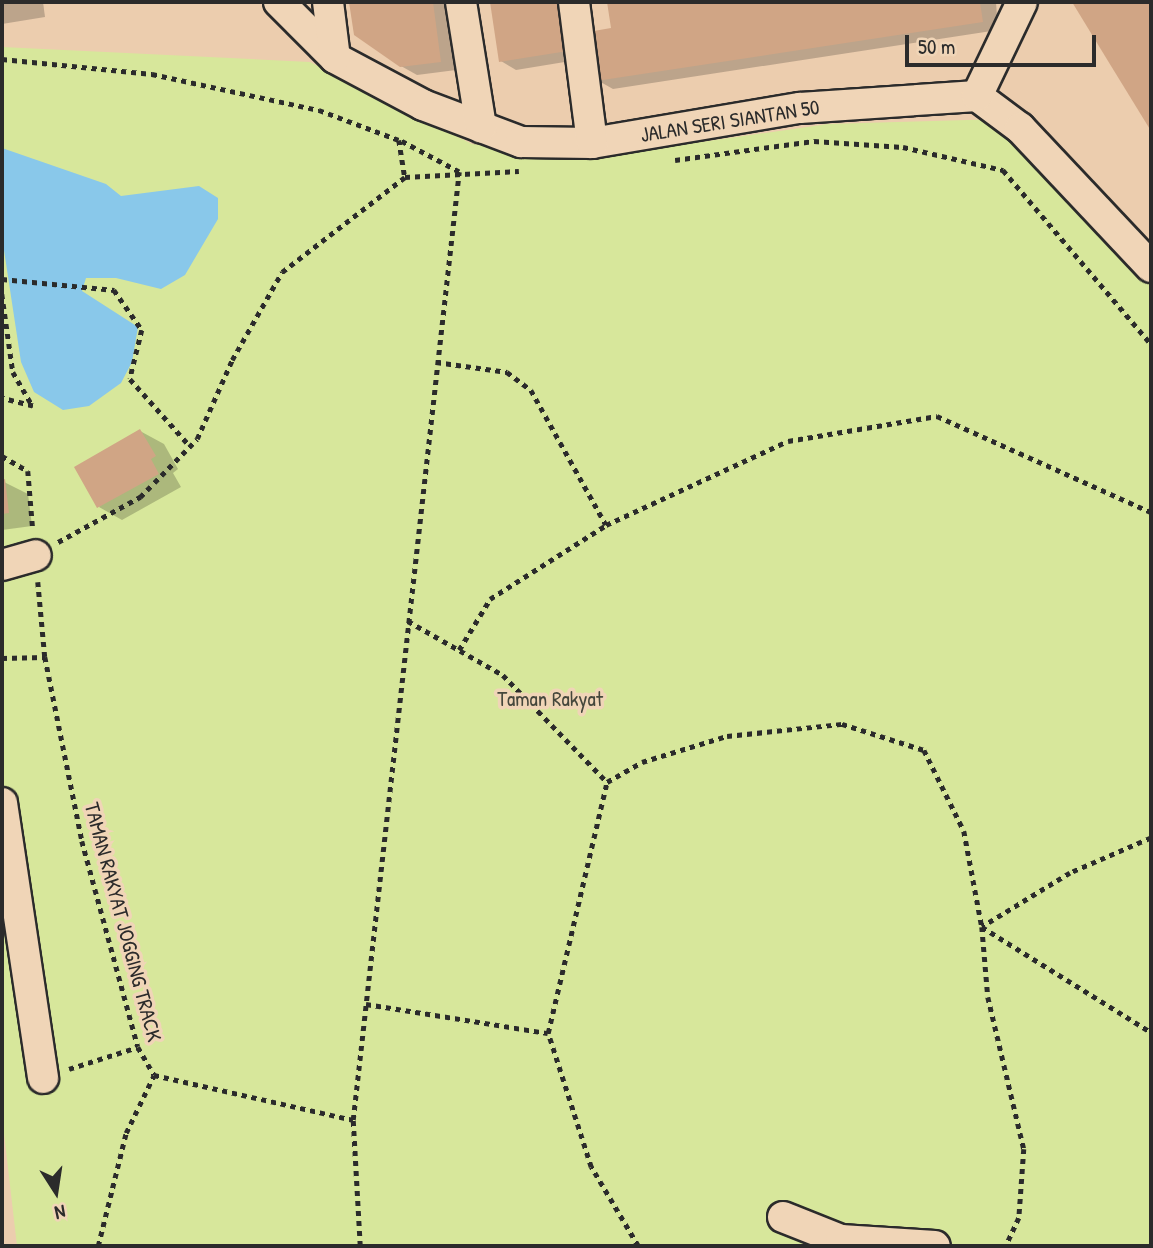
<!DOCTYPE html>
<style>
body{margin:0}
#map{position:relative;width:1153px;height:1248px;overflow:hidden;background:#eccdae;font-family:"Patrick Hand",sans-serif}
div>[style]{position:absolute}
[style*='--x']{left:calc(var(--x)*1px);top:calc(var(--y)*1px);width:calc(var(--w)*1px);rotate:calc(var(--a)*1deg)}
.green>*{inset:0;background:#d7e79b}
.water>*{inset:0;background:#89c8ea}
.shadow>*{inset:0;background:#0003}
.building>*{inset:0;background:#d0a585}
.path>*{height:4.5px;margin-top:-2.25px;transform-origin:0;background:repeating-linear-gradient(90deg,#2b2b2b 0 5px,transparent 0 10px)}
.roads{filter:drop-shadow(2px 0 #2b2b2b) drop-shadow(-2px 0 #2b2b2b) drop-shadow(0 2px #2b2b2b) drop-shadow(0 -2px #2b2b2b)}
.minor>*{height:30px;margin:-15px;padding:0 15px;transform-origin:15px;border-radius:15px;background:#f0d5b7}
span{translate:-50% -50%;white-space:nowrap;text-align:center;line-height:1.15;-webkit-text-stroke:7px #f0d5b7;paint-order:stroke}
.street-label{font-size:21px;color:#2b2b2b}
.park-label{font-size:21px;color:#45473c}
.frame{position:absolute;inset:0;border:4px solid #2b2b2b;pointer-events:none}
.north{position:absolute;left:21px;top:1157px;width:70px;height:70px;-webkit-text-stroke:5px #f0d5b7;paint-order:stroke;rotate:168deg;font-size:19px;font-weight:700;line-height:28px;text-align:center;color:#2b2b2b}
.north::after{content:'';display:block;margin:auto;width:24px;height:32px;background:#2b2b2b;clip-path:polygon(50% 0,100% 100%,50% 72%,0 100%)}
.scale{position:absolute;left:905px;top:35px;width:191px;height:32px;box-sizing:border-box;border:4px solid #2b2b2b;border-top:0;padding-left:9px;font-size:21px;line-height:24px;white-space:nowrap;color:#2b2b2b;-webkit-text-stroke:5px #f0d5b7;paint-order:stroke}
</style>
<div id="map">
<div class="green">
<div style="clip-path:polygon(2px 47px,310px 62px,472px 144px,610px 155px,828px 124px,1002px 119px,1151px 246px,1151px 1246px,17px 1246px,2px 1116px)"></div>
</div>
<div class="water">
<div style="clip-path:polygon(2px 148px,106px 184px,121px 196px,199px 186px,218px 198px,218px 219px,185px 275px,161px 289px,116px 278px,86px 278px,82px 291px,138px 327px,132px 362px,121px 383px,89px 406px,63px 410px,34px 392px,21px 362px,2px 237px)"></div>
</div>
<div class="shadow">
<div style="clip-path:polygon(2px 2px,43px 2px,45px 17px,2px 24px)"></div>
<div style="clip-path:polygon(351px 2px,447px 2px,456px 70px,417px 75px,401px 66px,356px 34px)"></div>
<div style="clip-path:polygon(492px 2px,580px 2px,589px 58px,516px 70px,501px 61px)"></div>
<div style="clip-path:polygon(609px 2px,996px 2px,998px 30px,613px 89px,597px 80px,613px 30px)"></div>
<div style="clip-path:polygon(1074px 2px,1151px 2px,1151px 128px)"></div>
<div style="clip-path:polygon(140px 431px,164px 444px,178px 469px,173px 473px,181px 487px,122px 520px,99px 507px)"></div>
<div style="clip-path:polygon(2px 481px,28px 494px,32px 526px,2px 530px)"></div>
</div>
<div class="building">
<div style="clip-path:polygon(349px 2px,433px 2px,441px 62px,400px 67px,354px 35px)"></div>
<div style="clip-path:polygon(490px 2px,566px 2px,574px 50px,499px 62px)"></div>
<div style="clip-path:polygon(607px 2px,980px 2px,983px 22px,596px 81px,588px 32px,611px 28px)"></div>
<div style="clip-path:polygon(1072px 2px,1151px 2px,1151px 131px,1108px 61px)"></div>
<div style="clip-path:polygon(140px 429px,156px 456px,151px 459px,159px 474px,97px 508px,74px 467px)"></div>
<div style="clip-path:polygon(5px 479px,9px 513px,2px 514px,2px 480px)"></div>
</div>
<div class="path">
<div style="--x:2;--y:59;--w:151;--a:5.7"></div>
<div style="--x:152;--y:74;--w:171;--a:12.2"></div>
<div style="--x:319;--y:110;--w:85;--a:20.6"></div>
<div style="--x:399;--y:140;--w:37;--a:81"></div>
<div style="--x:675;--y:160;--w:140;--a:-7.8"></div>
<div style="--x:814;--y:141;--w:89;--a:3.9"></div>
<div style="--x:903;--y:147;--w:103;--a:13"></div>
<div style="--x:1003;--y:170;--w:228;--a:49.6"></div>
<div style="--x:405;--y:177;--w:114;--a:-3"></div>
<div style="--x:2;--y:279;--w:113;--a:5.6"></div>
<div style="--x:114;--y:290;--w:49;--a:55"></div>
<div style="--x:142;--y:330;--w:50;--a:103.8"></div>
<div style="--x:130;--y:379;--w:90;--a:48.2"></div>
<div style="--x:2;--y:294;--w:79;--a:82"></div>
<div style="--x:13;--y:372;--w:39;--a:60"></div>
<div style="--x:33;--y:406;--w:32;--a:-166"></div>
<div style="--x:436;--y:362;--w:72;--a:8"></div>
<div style="--x:507;--y:372;--w:30;--a:37"></div>
<div style="--x:531;--y:390;--w:154;--a:60.9"></div>
<div style="--x:2;--y:456;--w:30;--a:30"></div>
<div style="--x:28;--y:471;--w:59;--a:85.2"></div>
<div style="--x:58;--y:542;--w:94;--a:-28.8"></div>
<div style="--x:140;--y:497;--w:81;--a:-45.5"></div>
<div style="--x:197;--y:439;--w:86;--a:-66.1"></div>
<div style="--x:232;--y:360;--w:101;--a:-60.4"></div>
<div style="--x:282;--y:272;--w:155;--a:-37.7"></div>
<div style="--x:38;--y:582;--w:75;--a:84.7"></div>
<div style="--x:45;--y:657;--w:188;--a:78.6"></div>
<div style="--x:82;--y:841;--w:213;--a:74.8"></div>
<div style="--x:138;--y:1047;--w:32;--a:60"></div>
<div style="--x:154;--y:1075;--w:204;--a:12.7"></div>
<div style="--x:408;--y:621;--w:109;--a:29.6"></div>
<div style="--x:503;--y:675;--w:149;--a:45.8"></div>
<div style="--x:459;--y:650;--w:60;--a:-58.7"></div>
<div style="--x:490;--y:599;--w:138;--a:-32.5"></div>
<div style="--x:606;--y:525;--w:200;--a:-24.8"></div>
<div style="--x:788;--y:441;--w:151;--a:-9.5"></div>
<div style="--x:937;--y:416;--w:235;--a:24.2"></div>
<div style="--x:2;--y:658;--w:43;--a:-1.3"></div>
<div style="--x:1151;--y:838;--w:88;--a:156.6"></div>
<div style="--x:1070;--y:873;--w:103;--a:148.5"></div>
<div style="--x:982;--y:927;--w:199;--a:31.9"></div>
<div style="--x:366;--y:1004;--w:184;--a:9.1"></div>
<div style="--x:69;--y:1069;--w:72;--a:-17.7"></div>
<div style="--x:98;--y:1246;--w:116;--a:-76.1"></div>
<div style="--x:126;--y:1133;--w:64;--a:-64.2"></div>
<div style="--x:360;--y:1246;--w:126;--a:-93.2"></div>
<div style="--x:353;--y:1120;--w:954;--a:-83.62"></div>
<div style="--x:459;--y:172;--w:68;--a:-151.9"></div>
<div style="--x:638;--y:1246;--w:92;--a:-120.7"></div>
<div style="--x:591;--y:1167;--w:141;--a:-107.8"></div>
<div style="--x:548;--y:1033;--w:258;--a:-76.8"></div>
<div style="--x:607;--y:782;--w:40;--a:-29.7"></div>
<div style="--x:642;--y:762;--w:89;--a:-17"></div>
<div style="--x:727;--y:736;--w:116;--a:-6"></div>
<div style="--x:842;--y:724;--w:86;--a:17.6"></div>
<div style="--x:924;--y:750;--w:90;--a:63.7"></div>
<div style="--x:964;--y:831;--w:98;--a:79.4"></div>
<div style="--x:982;--y:927;--w:70;--a:85.1"></div>
<div style="--x:988;--y:997;--w:156;--a:76.7"></div>
<div style="--x:1024;--y:1149;--w:69;--a:94.1"></div>
<div style="--x:1019;--y:1218;--w:31;--a:115"></div>
</div>
<div class="roads">
<div class="minor">
<div style="--x:279;--y:2;--w:79;--a:45"></div>
<div style="--x:335;--y:58;--w:100;--a:28.1"></div>
<div style="--x:423;--y:105;--w:105;--a:20.7"></div>
<div style="--x:521;--y:142;--w:71;--a:0.8"></div>
<div style="--x:592;--y:143;--w:211;--a:-9.6"></div>
<div style="--x:800;--y:108;--w:177;--a:-3.9"></div>
<div style="--x:977;--y:96;--w:54;--a:36.7"></div>
<div style="--x:1020;--y:128;--w:191;--a:46.7"></div>
<div style="--x:328;--y:2;--w:56;--a:82.9"></div>
<div style="--x:461;--y:2;--w:127;--a:80.9"></div>
<div style="--x:574;--y:2;--w:142;--a:82.7"></div>
<div style="--x:977;--y:96;--w:104;--a:-64.4"></div>
<div style="--x:2;--y:565;--w:35;--a:-16"></div>
<div style="--x:2;--y:803;--w:278;--a:81.5"></div>
<div style="--x:783;--y:1217;--w:62;--a:21.6"></div>
<div style="--x:841;--y:1240;--w:94;--a:3.7"></div>
</div>
</div>
<div class="street-label">
<span style="left:730px;top:121px;rotate:-9deg">JALAN SERI SIANTAN 50</span>
<span style="left:123px;top:922px;rotate:75deg">TAMAN RAKYAT JOGGING TRACK</span>
</div>
<div class="park-label">
<span style="left:550px;top:699px">Taman Rakyat</span>
</div>
<div class="frame"></div>
<div class="north">N</div>
<div class="scale">50 m</div>
</div>
